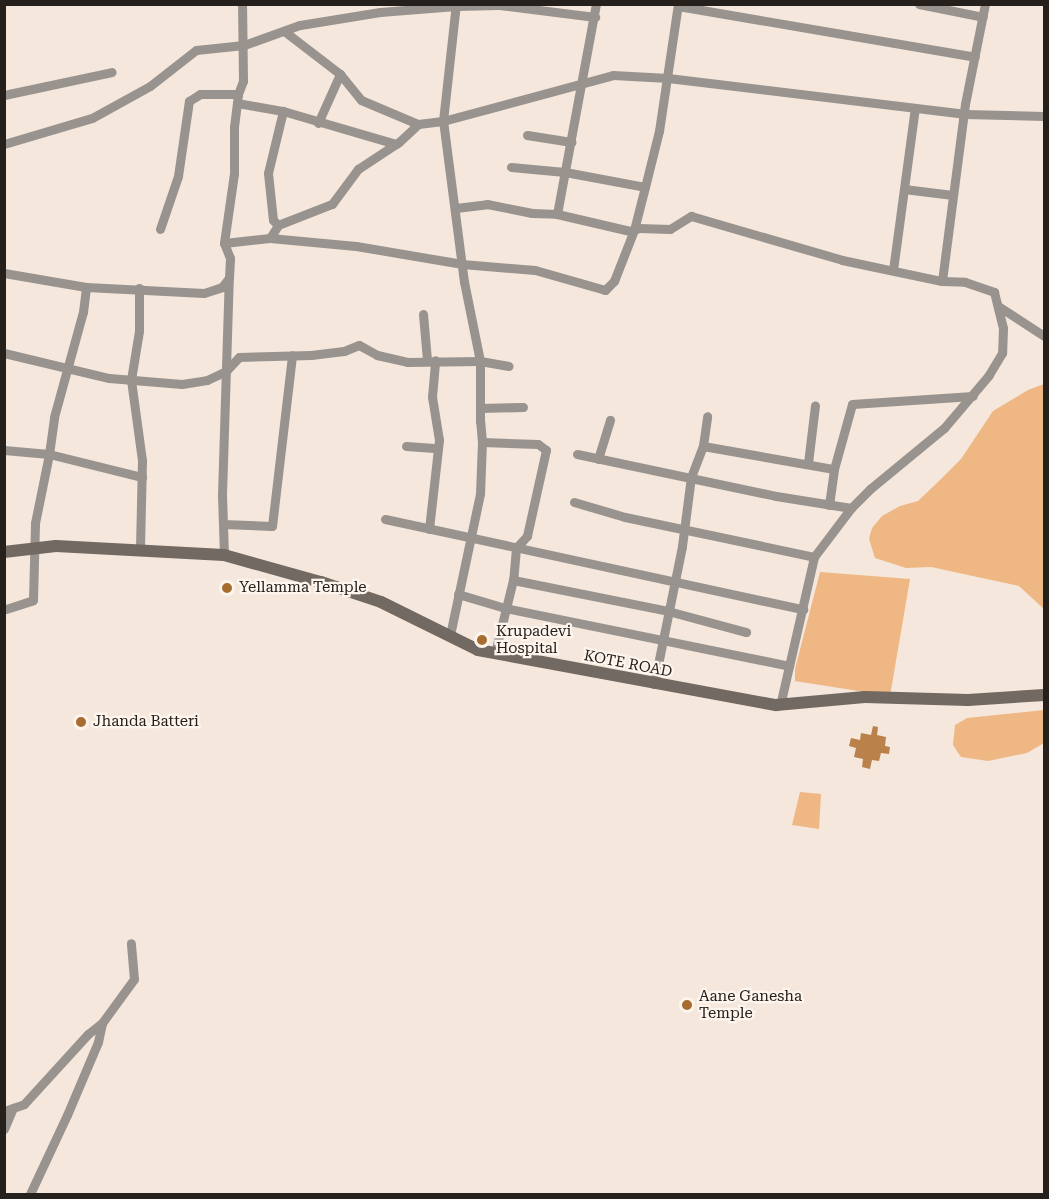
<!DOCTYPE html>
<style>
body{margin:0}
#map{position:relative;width:1049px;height:1199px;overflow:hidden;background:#f5e7db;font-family:"Roboto Serif",serif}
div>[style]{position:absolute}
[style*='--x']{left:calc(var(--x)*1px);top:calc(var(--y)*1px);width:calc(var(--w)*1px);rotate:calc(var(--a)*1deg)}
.green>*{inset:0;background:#efb784}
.water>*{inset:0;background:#ba814a}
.street>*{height:9px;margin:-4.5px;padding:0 4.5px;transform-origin:4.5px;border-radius:4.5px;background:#98938e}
.secondary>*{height:12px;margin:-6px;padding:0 6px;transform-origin:6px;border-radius:6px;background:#716962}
.dots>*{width:16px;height:16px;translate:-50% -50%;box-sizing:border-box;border:3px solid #fef5ee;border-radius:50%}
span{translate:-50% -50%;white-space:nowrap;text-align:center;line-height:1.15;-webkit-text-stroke:4.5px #fef5ee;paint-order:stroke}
.poi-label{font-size:15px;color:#25201c}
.left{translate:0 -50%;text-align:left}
.street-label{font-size:15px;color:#25201c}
.frame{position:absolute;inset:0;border:6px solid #25201c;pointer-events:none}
</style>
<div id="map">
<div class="green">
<div style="clip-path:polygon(1044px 384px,1044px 609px,1019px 586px,931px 567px,906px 568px,875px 558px,869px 539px,872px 528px,882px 516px,900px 506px,918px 501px,938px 482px,961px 459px,993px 411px,1028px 390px)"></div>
<div style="clip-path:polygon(820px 572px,910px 579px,890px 696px,795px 681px,795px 669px)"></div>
<div style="clip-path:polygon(1044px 710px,1044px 743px,1027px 753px,988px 761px,961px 757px,953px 745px,955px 725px,967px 718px)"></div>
<div style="clip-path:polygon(800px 792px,821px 794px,819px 829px,792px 825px)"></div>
</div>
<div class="water">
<div style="clip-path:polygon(873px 726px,878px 727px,877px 735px,886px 737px,885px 746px,890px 747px,889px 754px,881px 753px,879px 761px,872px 760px,870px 769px,862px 767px,863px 759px,854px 757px,856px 748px,849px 746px,851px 738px,860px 740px,861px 733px,871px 735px)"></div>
</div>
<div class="street">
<div style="--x:919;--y:4;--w:65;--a:11.5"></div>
<div style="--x:678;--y:6;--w:301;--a:9.7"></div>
<div style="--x:284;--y:31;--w:71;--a:37.5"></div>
<div style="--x:340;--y:74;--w:33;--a:51"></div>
<div style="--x:361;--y:100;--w:62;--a:22.8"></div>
<div style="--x:4;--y:95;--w:110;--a:-12"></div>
<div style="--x:237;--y:103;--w:47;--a:9.9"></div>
<div style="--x:283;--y:111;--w:118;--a:16.3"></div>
<div style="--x:318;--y:123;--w:54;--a:-65.8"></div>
<div style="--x:527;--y:135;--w:45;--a:9"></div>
<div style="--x:4;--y:144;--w:92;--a:-16.5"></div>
<div style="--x:92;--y:118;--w:66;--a:-28.9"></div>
<div style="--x:150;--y:86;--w:58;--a:-38"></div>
<div style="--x:196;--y:50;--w:48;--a:-5.9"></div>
<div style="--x:244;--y:45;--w:59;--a:-19.7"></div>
<div style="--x:300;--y:25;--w:81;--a:-9.2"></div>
<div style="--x:380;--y:12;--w:76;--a:-4.5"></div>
<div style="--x:456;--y:6;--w:43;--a:-1.3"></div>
<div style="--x:499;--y:5;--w:97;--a:7.1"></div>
<div style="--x:511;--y:167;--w:54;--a:5.3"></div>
<div style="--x:565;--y:172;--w:81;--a:10.6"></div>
<div style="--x:904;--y:189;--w:49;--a:7"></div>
<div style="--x:456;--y:208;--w:31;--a:-7"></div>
<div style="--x:487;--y:204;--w:46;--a:11.3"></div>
<div style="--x:532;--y:213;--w:25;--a:2"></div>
<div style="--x:557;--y:214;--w:75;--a:13.1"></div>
<div style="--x:630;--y:231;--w:9;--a:-18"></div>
<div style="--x:639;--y:228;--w:31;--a:2"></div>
<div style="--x:670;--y:229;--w:25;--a:-32"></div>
<div style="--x:691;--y:216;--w:157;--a:16.2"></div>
<div style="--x:842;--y:260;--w:102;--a:11.9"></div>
<div style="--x:942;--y:281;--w:23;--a:2"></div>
<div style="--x:965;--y:282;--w:31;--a:19"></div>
<div style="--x:994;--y:292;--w:37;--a:76"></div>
<div style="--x:1003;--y:328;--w:25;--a:92"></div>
<div style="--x:1002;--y:353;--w:26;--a:121"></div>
<div style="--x:989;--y:375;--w:70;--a:130.3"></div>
<div style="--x:944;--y:428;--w:96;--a:140.5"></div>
<div style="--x:870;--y:489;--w:27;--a:135"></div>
<div style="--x:851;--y:508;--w:61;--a:127.1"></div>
<div style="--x:814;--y:557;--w:152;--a:102.9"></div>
<div style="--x:557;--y:214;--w:214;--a:-79.5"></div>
<div style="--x:278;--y:225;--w:7;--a:-135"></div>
<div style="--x:273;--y:220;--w:47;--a:-96.1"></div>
<div style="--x:268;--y:173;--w:64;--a:-76.4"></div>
<div style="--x:160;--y:229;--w:56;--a:-71.2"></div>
<div style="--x:178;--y:176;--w:76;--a:-81.7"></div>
<div style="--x:189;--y:101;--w:13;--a:-32"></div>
<div style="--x:200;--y:94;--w:38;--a:0"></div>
<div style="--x:270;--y:238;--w:15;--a:-58"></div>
<div style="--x:278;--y:225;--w:58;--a:-21.3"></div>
<div style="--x:332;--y:204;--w:44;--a:-53.4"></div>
<div style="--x:358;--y:169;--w:49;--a:-33.4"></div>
<div style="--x:399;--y:142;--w:26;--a:-43"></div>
<div style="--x:418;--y:124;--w:25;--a:-7"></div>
<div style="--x:443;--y:121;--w:176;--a:-15.1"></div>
<div style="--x:613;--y:75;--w:55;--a:3.1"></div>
<div style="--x:668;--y:78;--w:298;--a:6.9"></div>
<div style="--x:964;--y:114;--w:80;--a:1.4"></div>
<div style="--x:224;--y:243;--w:46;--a:-6.2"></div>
<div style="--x:270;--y:238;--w:86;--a:5.3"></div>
<div style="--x:356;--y:246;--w:108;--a:9.6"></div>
<div style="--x:462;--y:264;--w:73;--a:4.7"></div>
<div style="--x:535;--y:270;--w:73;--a:15.9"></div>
<div style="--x:605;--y:290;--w:13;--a:-45"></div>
<div style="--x:614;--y:281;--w:55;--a:-68.6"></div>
<div style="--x:634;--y:230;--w:44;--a:-75.7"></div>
<div style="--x:645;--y:187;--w:58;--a:-76"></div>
<div style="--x:659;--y:131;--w:128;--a:-81.5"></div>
<div style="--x:893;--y:270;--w:163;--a:-82.3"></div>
<div style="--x:4;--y:273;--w:83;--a:9.7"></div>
<div style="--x:942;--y:281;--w:178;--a:-82.6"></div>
<div style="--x:965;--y:104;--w:102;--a:-78.7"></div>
<div style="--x:139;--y:288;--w:43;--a:90"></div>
<div style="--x:139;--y:331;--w:50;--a:99.3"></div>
<div style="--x:131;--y:380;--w:81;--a:82.2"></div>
<div style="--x:142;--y:460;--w:90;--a:91.3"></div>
<div style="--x:998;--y:306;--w:55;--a:33.1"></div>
<div style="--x:423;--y:314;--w:46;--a:85"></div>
<div style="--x:4;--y:353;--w:108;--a:13.4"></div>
<div style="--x:109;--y:378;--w:73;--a:4.7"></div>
<div style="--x:182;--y:384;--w:25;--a:-9"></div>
<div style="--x:207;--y:380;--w:21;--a:-25"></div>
<div style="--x:226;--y:371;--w:19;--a:-47"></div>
<div style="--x:239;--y:357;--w:72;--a:-1.6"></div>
<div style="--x:311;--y:355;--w:33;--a:-7"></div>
<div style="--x:344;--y:351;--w:16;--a:-22"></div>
<div style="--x:359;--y:345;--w:21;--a:29"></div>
<div style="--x:377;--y:355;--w:31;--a:13"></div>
<div style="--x:407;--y:362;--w:73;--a:-0.8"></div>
<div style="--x:480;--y:361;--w:29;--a:10"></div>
<div style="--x:480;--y:408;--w:43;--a:-1.3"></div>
<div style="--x:482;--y:442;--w:56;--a:2"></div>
<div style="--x:538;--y:444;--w:10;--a:37"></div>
<div style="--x:546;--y:450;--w:88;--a:102.5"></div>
<div style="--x:527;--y:536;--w:16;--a:133"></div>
<div style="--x:516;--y:548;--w:32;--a:95"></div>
<div style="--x:513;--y:580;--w:75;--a:103.9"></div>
<div style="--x:406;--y:446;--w:32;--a:4"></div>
<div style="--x:703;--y:446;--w:133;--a:10"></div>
<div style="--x:4;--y:450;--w:45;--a:5.1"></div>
<div style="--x:49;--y:454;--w:37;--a:-82"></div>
<div style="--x:54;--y:417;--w:109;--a:-74.6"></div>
<div style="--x:83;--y:312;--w:25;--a:-83"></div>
<div style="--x:86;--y:287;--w:118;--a:2.9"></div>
<div style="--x:204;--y:293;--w:19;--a:-18"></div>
<div style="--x:222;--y:287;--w:11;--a:-52"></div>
<div style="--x:229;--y:278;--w:20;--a:-87"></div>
<div style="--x:230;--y:258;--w:16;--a:-112"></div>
<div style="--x:224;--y:243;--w:70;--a:-81.8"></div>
<div style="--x:234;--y:174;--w:47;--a:-90"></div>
<div style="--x:234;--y:127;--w:33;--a:-83"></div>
<div style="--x:238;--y:94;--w:14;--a:-69"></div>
<div style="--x:243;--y:81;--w:77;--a:-90.7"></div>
<div style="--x:577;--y:454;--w:203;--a:11.9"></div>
<div style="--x:776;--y:496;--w:76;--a:9.1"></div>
<div style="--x:598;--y:459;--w:41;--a:-72.9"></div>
<div style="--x:808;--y:463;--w:58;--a:-83.1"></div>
<div style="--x:574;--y:502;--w:53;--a:16.4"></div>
<div style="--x:625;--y:517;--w:193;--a:11.9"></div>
<div style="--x:829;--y:505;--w:36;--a:-82"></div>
<div style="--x:834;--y:469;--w:67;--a:-74.5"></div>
<div style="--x:852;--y:404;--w:121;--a:-3.8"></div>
<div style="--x:385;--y:519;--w:428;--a:12.2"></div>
<div style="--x:223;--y:524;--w:49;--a:2.3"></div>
<div style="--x:272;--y:526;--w:172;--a:-83.3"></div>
<div style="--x:429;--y:529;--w:90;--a:-83.6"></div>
<div style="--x:439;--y:440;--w:44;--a:-99.2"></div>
<div style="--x:432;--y:397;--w:37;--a:-85"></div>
<div style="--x:224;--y:555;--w:60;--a:-91.9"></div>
<div style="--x:222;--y:495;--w:217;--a:-88.2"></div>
<div style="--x:513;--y:580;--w:158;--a:11.3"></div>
<div style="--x:668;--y:611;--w:81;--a:15.1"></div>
<div style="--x:458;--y:594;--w:49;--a:16.6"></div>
<div style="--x:505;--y:608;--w:290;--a:11.5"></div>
<div style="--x:6;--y:609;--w:28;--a:-18"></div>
<div style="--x:33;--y:600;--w:77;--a:-88.5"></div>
<div style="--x:35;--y:523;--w:70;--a:-78.5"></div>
<div style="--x:49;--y:454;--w:96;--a:13.9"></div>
<div style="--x:450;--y:635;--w:144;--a:-78"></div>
<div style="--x:480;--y:494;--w:52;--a:-87.8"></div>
<div style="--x:482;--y:442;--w:21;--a:-95"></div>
<div style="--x:480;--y:421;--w:60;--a:-90"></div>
<div style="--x:480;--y:361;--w:81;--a:-101.4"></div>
<div style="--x:464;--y:282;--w:162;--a:-97.4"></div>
<div style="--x:443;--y:121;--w:118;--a:-83.7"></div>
<div style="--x:654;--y:684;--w:141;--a:-78.5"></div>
<div style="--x:682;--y:546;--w:70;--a:-82.6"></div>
<div style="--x:691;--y:477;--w:33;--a:-69"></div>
<div style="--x:703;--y:446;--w:30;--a:-82"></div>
<div style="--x:4;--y:1111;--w:21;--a:-19"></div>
<div style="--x:24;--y:1104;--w:95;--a:-47.6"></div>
<div style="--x:88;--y:1034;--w:18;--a:-38"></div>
<div style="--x:4;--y:1129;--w:23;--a:-67"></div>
<div style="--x:30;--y:1194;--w:87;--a:-64.9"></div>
<div style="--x:67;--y:1115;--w:79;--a:-67"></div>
<div style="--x:98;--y:1042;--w:19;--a:-78"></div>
<div style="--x:102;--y:1023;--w:54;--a:-54"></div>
<div style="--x:134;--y:979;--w:36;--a:-95"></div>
</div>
<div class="secondary">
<div style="--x:4;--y:552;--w:52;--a:-6.6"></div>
<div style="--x:56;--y:546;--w:168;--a:3.1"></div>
<div style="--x:224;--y:555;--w:101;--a:15.6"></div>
<div style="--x:321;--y:582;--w:63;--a:18.4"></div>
<div style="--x:381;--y:602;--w:108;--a:26.3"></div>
<div style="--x:478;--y:650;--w:303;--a:10.5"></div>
<div style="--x:776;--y:705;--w:89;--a:-5.1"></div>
<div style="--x:865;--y:697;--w:103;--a:1.7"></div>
<div style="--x:968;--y:700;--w:76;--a:-3.8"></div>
</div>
<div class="dots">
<div style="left:227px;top:588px;background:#a86c2f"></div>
<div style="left:482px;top:640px;background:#a86c2f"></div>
<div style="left:81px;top:722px;background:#a86c2f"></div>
<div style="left:687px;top:1005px;background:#a86c2f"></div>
</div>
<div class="poi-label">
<span class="left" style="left:239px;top:588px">Yellamma Temple</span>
<span class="left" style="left:496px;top:640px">Krupadevi<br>Hospital</span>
<span class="left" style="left:93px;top:722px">Jhanda Batteri</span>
<span class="left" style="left:699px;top:1005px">Aane Ganesha<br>Temple</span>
</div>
<div class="street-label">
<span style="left:628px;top:664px;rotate:11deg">KOTE ROAD</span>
</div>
<div class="frame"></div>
</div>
